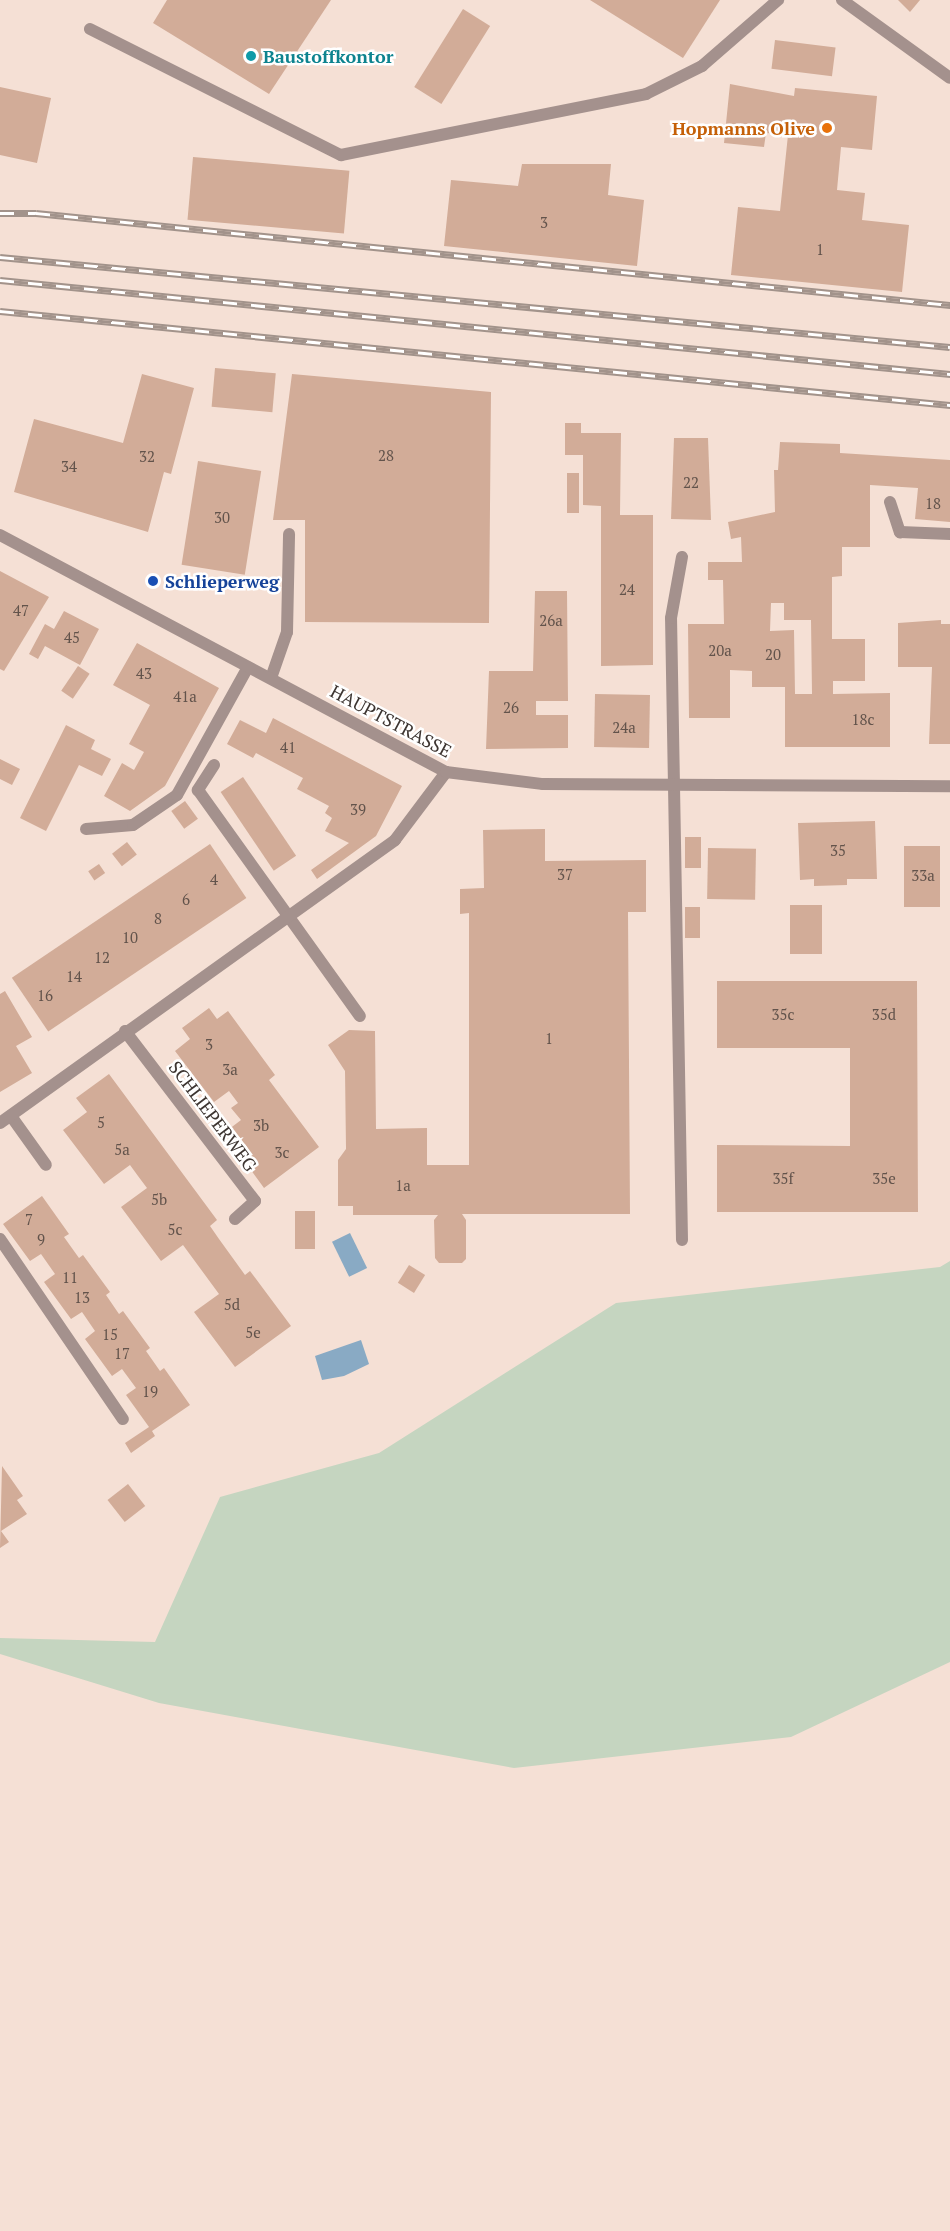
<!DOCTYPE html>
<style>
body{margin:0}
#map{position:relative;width:950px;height:2231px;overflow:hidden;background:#f5e0d5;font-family:"PT Serif",serif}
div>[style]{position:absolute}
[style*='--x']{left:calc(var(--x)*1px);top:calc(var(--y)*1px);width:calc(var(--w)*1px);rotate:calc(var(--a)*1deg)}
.green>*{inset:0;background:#c5d5c0}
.water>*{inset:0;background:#89aac4;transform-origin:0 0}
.building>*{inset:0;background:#d2ac98;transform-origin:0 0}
.service>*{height:12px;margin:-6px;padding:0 6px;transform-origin:6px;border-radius:6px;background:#a4918d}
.minor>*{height:12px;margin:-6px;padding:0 6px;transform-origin:6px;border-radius:6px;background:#a4918d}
.tertiary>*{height:12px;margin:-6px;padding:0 6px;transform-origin:6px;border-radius:6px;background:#a4918d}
.rail>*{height:7px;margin-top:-3.5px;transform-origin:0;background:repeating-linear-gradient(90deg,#fff 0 14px,#a2938b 0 28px);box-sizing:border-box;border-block:2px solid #a2938b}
.dots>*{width:16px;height:16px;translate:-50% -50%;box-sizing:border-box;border:3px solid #fff;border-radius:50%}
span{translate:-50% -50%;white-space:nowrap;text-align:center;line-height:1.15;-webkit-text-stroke:5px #fff;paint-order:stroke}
.number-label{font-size:15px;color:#62534b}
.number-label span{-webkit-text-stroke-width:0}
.culture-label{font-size:18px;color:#0d838f;font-weight:700}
.left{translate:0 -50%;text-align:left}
.food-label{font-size:18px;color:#c56008;font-weight:700}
.right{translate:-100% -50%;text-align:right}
.transit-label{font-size:18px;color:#164399;font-weight:700}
.street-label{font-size:18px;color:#3d3531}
</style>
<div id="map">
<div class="green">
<div style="clip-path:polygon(950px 1261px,950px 1662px,791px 1737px,514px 1768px,159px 1703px,0 1654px,0 1638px,155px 1642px,220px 1497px,379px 1453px,616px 1303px,940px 1267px)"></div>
</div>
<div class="water">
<div style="left:350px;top:1233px;width:39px;height:20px;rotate:64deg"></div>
<div style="clip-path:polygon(361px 1340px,369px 1364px,344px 1376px,322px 1380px,315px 1356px)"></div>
</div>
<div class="building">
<div style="clip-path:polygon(167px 0,331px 0,269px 94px,153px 23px)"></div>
<div style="clip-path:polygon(590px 0,720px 0,683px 58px)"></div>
<div style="clip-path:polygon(898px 0,920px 0,910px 12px)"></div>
<div style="left:463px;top:9px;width:32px;height:92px;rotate:32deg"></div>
<div style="left:775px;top:40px;width:61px;height:29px;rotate:7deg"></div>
<div style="clip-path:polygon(730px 84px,794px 96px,795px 88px,877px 96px,872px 150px,841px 147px,837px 190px,865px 193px,862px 220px,909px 225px,902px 292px,731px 275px,738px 207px,780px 211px,788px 135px,766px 133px,764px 147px,724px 143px)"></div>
<div style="clip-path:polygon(0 87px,51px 98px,37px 163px,0 155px)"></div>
<div style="left:193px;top:157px;width:157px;height:63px;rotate:5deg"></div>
<div style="clip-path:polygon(522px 164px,611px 164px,608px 195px,644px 200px,637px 266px,444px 246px,451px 180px,518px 186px)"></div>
<div style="left:215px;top:368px;width:61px;height:39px;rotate:5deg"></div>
<div style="clip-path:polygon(142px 374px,194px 388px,171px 474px,164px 472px,148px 532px,14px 492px,34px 419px,123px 443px)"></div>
<div style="clip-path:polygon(292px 374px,491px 392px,489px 623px,305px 622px,305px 520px,273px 520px)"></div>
<div style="clip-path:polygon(565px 423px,581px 423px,581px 433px,621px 433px,620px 515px,653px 515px,653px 665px,601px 666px,601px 506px,583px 505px,583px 455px,565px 455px)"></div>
<div style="clip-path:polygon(674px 438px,708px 438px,711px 520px,671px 519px)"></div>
<div style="clip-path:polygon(evenodd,780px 442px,840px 444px,840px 453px,950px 460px,950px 522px,915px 519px,918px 488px,870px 485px,870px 547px,842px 547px,842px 576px,832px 577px,832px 639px,865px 639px,865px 681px,833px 681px,833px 694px,890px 693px,890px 747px,785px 747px,785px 687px,752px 687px,752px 671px,730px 670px,730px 718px,689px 718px,688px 624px,724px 624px,723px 580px,708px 580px,708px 562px,742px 562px,741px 537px,731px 539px,728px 522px,775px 512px,774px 470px,778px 470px,780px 442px,771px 603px,784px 603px,784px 620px,811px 620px,812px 694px,795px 694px,794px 630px,770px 631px,771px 603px)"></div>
<div style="left:198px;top:461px;width:64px;height:105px;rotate:9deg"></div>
<div style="left:567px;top:473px;width:12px;height:40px"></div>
<div style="clip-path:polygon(0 571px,49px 597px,4px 671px,0 669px)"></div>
<div style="clip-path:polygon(535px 591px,567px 591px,568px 701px,536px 701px,536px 715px,568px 715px,568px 748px,486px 749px,489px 671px,533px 671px)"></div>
<div style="clip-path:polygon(64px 611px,99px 629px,80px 665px,45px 646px,38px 659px,29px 654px,45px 624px,54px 629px)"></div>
<div style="clip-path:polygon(941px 620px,941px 624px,950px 624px,950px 744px,929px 744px,932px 667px,898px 667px,898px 623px)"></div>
<div style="clip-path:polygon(137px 643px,219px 688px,165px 786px,130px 811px,104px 796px,122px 763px,134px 770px,144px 752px,129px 744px,150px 705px,113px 685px)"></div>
<div style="left:78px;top:666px;width:14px;height:30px;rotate:34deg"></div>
<div style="left:595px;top:694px;width:55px;height:53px;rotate:1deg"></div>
<div style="clip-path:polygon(273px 718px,402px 786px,376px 836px,317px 879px,311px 870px,349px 843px,325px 831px,332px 818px,325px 813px,329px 806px,297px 789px,303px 778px,256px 753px,253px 758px,227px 744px,240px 720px,266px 733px)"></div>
<div style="clip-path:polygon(66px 725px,95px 740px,91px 749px,111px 759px,102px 776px,79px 765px,46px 831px,20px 818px)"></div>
<div style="clip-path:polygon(0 759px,20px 769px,12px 785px,0 779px)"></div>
<div style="left:243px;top:777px;width:95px;height:27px;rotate:56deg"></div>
<div style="left:185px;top:801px;width:22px;height:17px;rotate:54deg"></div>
<div style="clip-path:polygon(875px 821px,877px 879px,847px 879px,847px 885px,814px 886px,814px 879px,800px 880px,798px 823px)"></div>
<div style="clip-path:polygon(545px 829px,545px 861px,646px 860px,646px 912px,628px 912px,630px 1214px,462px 1214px,466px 1220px,466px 1259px,462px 1263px,439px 1263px,435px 1258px,434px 1220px,438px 1215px,353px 1215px,353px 1206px,338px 1206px,338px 1160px,346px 1149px,345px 1071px,328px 1045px,349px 1030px,375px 1031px,376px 1129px,427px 1128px,427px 1165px,469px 1165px,469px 913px,460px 914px,460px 889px,484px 888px,483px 830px)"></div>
<div style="left:701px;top:837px;width:31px;height:16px;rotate:90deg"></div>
<div style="left:127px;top:842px;width:16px;height:19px;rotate:52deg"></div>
<div style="left:210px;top:844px;width:65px;height:239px;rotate:56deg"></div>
<div style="left:904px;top:846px;width:36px;height:61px"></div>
<div style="left:708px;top:848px;width:48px;height:51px;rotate:1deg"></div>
<div style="left:99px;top:864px;width:11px;height:13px;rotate:56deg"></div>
<div style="left:790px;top:905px;width:32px;height:49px"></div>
<div style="left:685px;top:907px;width:15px;height:31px"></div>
<div style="clip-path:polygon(717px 981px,917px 981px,918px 1212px,717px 1212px,717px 1145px,850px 1146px,850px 1048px,717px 1048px)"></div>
<div style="clip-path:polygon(5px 991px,32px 1037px,16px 1046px,32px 1073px,0 1092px,0 994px)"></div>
<div style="clip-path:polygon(209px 1008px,217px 1019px,228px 1011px,275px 1075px,269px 1080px,319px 1147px,264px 1188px,224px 1133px,241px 1120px,231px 1108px,238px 1103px,229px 1091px,214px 1102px,175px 1051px,190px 1039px,182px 1028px)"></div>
<div style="clip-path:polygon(109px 1074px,217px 1220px,210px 1226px,219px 1239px,245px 1275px,250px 1271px,291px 1326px,235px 1367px,194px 1312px,219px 1294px,183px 1245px,161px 1261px,121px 1207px,147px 1188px,138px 1176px,130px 1165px,104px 1184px,63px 1130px,87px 1112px,76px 1098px)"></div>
<div style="clip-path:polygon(42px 1196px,69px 1234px,64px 1237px,79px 1258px,83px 1255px,110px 1292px,106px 1295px,119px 1314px,123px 1311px,150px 1348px,146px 1351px,160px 1371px,164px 1368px,190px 1405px,152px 1431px,155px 1436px,131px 1453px,125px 1443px,149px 1427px,126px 1395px,136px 1388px,122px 1369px,112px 1376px,85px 1339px,95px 1331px,82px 1312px,71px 1319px,44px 1282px,55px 1274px,41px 1254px,30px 1261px,3px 1224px)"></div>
<div style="left:295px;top:1211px;width:20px;height:38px"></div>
<div style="left:409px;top:1265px;width:19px;height:21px;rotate:32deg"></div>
<div style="clip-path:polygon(2px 1466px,23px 1496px,17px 1500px,27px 1514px,1px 1531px,9px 1542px,0 1548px)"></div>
<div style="left:128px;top:1484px;width:28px;height:26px;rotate:52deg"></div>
</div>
<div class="service">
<div style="--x:842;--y:0;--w:133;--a:35.8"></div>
<div style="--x:90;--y:29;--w:281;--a:26.7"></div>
<div style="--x:341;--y:155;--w:311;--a:-11.3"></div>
<div style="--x:646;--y:94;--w:63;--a:-26.6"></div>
<div style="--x:702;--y:66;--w:101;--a:-41"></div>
<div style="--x:890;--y:502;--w:32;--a:72"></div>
<div style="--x:900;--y:532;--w:50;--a:2.3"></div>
<div style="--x:271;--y:678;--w:49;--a:-70.8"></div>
<div style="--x:287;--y:632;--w:98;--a:-88.8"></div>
<div style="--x:86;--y:829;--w:47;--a:-4.9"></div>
<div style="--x:133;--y:825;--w:53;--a:-34.3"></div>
<div style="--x:177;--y:795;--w:146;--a:-61"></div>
<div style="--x:682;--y:1240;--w:622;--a:-91.01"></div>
<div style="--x:671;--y:618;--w:62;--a:-79.8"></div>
</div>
<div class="minor">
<div style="--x:214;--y:765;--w:30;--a:123"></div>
<div style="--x:198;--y:790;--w:278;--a:54.4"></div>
<div style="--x:125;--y:1031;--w:214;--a:52.6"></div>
<div style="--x:255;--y:1201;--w:27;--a:138"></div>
<div style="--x:11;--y:1116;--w:60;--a:54.5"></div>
<div style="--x:0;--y:1123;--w:486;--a:-35.6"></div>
<div style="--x:395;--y:840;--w:85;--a:-53.1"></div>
<div style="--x:0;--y:1239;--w:218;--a:55.7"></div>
</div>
<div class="tertiary">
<div style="--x:0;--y:535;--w:505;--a:27.99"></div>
<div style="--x:446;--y:772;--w:98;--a:7.1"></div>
<div style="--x:543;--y:784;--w:407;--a:0.3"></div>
</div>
<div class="rail">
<div style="--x:0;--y:213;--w:36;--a:0"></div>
<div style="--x:36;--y:213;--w:919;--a:5.75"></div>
<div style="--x:0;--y:257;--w:954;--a:5.41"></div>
<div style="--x:0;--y:280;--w:955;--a:5.65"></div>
<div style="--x:0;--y:311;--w:955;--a:5.65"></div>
</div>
<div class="dots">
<div style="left:251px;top:56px;background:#0f9aa8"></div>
<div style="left:827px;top:128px;background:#e8710a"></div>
<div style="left:153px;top:581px;background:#1a4fb4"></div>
</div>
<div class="number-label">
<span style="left:544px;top:223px">3</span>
<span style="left:820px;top:250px">1</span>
<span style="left:386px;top:456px">28</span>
<span style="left:147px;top:457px">32</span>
<span style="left:69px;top:467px">34</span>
<span style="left:691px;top:483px">22</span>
<span style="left:933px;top:504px">18</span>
<span style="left:222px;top:518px">30</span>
<span style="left:627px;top:590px">24</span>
<span style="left:21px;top:611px">47</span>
<span style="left:551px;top:621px">26a</span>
<span style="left:72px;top:638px">45</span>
<span style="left:720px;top:651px">20a</span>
<span style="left:773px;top:655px">20</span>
<span style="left:144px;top:674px">43</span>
<span style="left:185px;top:697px">41a</span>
<span style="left:511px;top:708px">26</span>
<span style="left:863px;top:720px">18c</span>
<span style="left:624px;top:728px">24a</span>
<span style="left:288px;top:748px">41</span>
<span style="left:358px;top:810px">39</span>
<span style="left:838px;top:851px">35</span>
<span style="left:565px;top:875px">37</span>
<span style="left:923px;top:876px">33a</span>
<span style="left:214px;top:880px">4</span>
<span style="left:186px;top:900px">6</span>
<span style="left:158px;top:919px">8</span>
<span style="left:130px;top:938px">10</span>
<span style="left:102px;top:958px">12</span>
<span style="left:74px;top:977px">14</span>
<span style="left:45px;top:996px">16</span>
<span style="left:783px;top:1015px">35c</span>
<span style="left:884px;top:1015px">35d</span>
<span style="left:549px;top:1039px">1</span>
<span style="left:209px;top:1045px">3</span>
<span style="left:230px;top:1070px">3a</span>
<span style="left:101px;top:1123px">5</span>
<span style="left:261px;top:1126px">3b</span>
<span style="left:122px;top:1150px">5a</span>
<span style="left:282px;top:1153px">3c</span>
<span style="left:783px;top:1179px">35f</span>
<span style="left:884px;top:1179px">35e</span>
<span style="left:403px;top:1186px">1a</span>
<span style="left:159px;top:1200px">5b</span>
<span style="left:29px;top:1220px">7</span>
<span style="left:175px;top:1230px">5c</span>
<span style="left:41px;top:1240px">9</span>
<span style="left:70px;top:1278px">11</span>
<span style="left:82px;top:1298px">13</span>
<span style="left:232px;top:1305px">5d</span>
<span style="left:253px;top:1333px">5e</span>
<span style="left:110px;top:1335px">15</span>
<span style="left:122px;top:1354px">17</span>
<span style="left:150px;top:1392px">19</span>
</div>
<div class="culture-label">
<span class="left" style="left:263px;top:56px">Baustoffkontor</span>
</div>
<div class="food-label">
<span class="right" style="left:815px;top:128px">Hopmanns Olive</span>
</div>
<div class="transit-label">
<span class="left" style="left:165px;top:581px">Schlieperweg</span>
</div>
<div class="street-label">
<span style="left:391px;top:721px;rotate:28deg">HAUPTSTRASSE</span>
<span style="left:213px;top:1116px;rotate:53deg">SCHLIEPERWEG</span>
</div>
</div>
